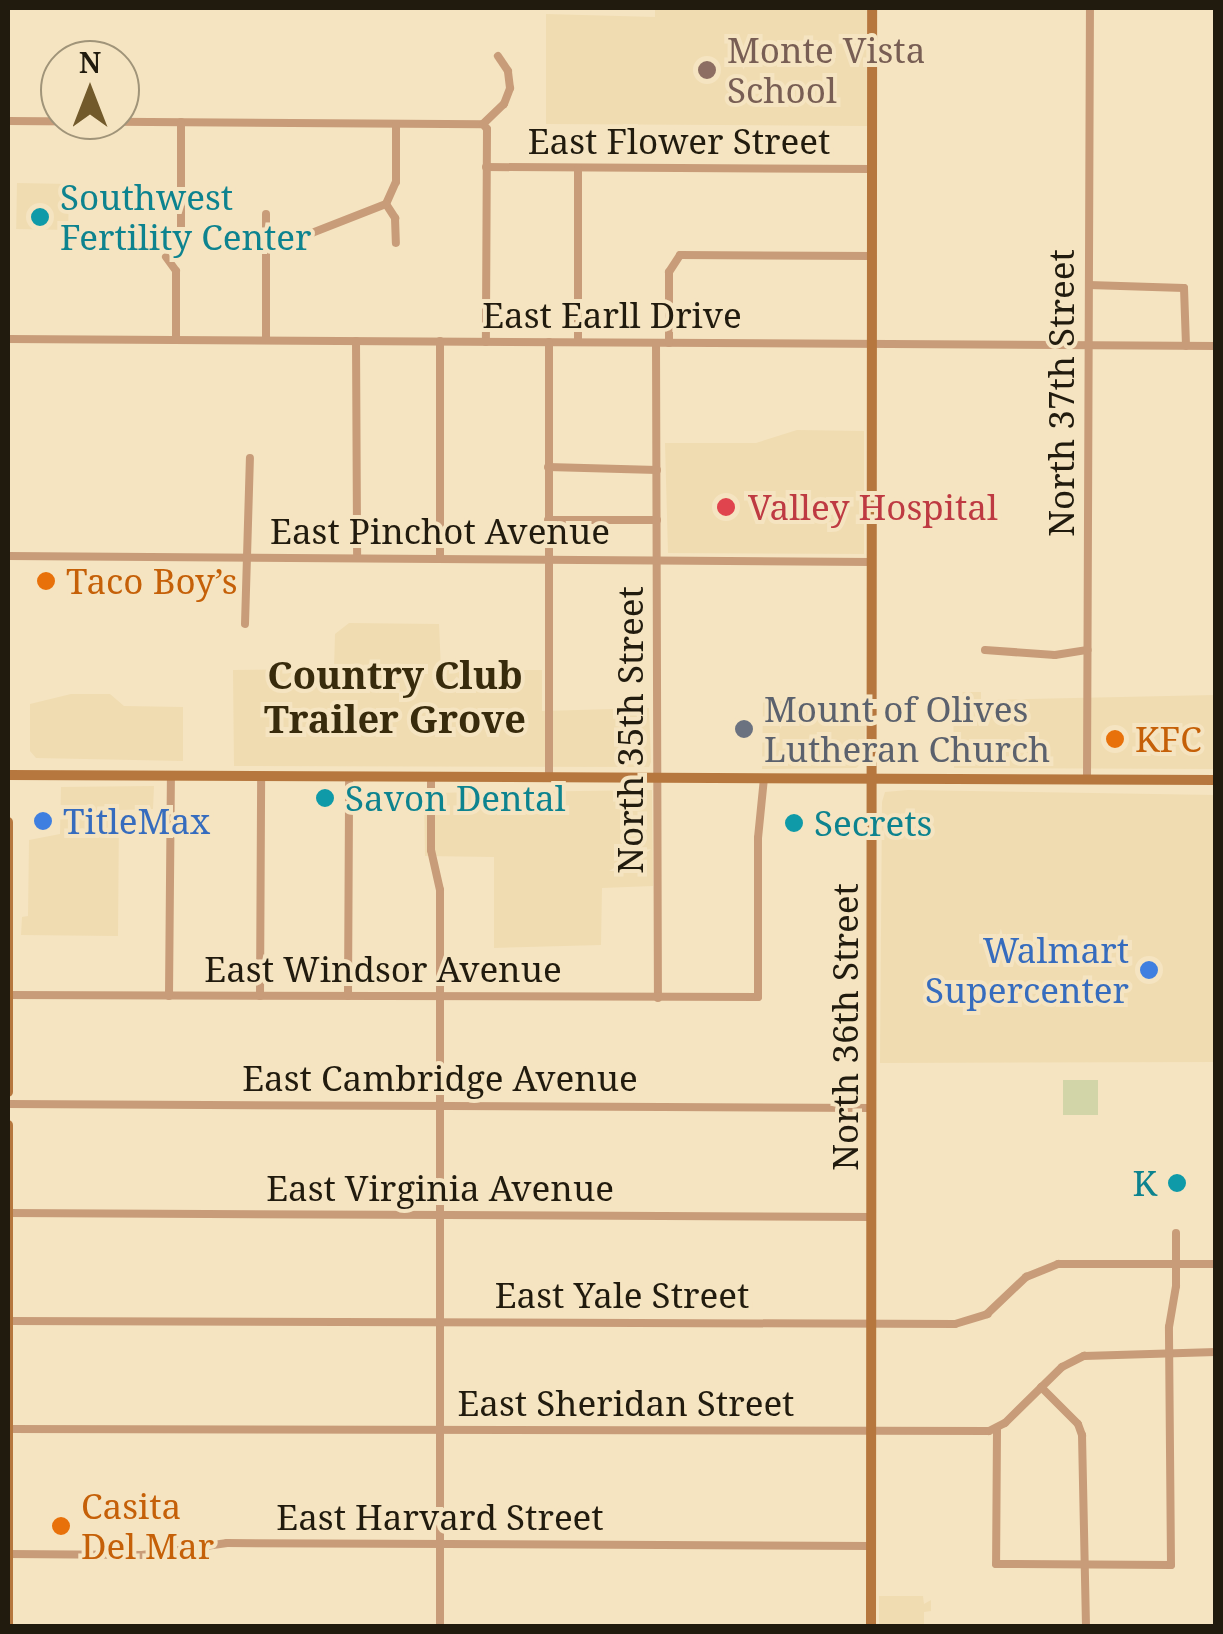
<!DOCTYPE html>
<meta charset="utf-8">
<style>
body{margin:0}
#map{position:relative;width:1223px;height:1634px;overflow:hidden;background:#f5e4c1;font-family:"Noto Serif",serif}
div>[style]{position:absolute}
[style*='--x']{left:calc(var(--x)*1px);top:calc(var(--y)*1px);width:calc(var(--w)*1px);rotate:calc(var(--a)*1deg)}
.built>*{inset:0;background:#f0dcb1;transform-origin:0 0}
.green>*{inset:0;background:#d2d5a8;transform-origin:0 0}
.minor>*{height:8px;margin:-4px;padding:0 4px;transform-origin:4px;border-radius:4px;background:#c89c79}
.secondary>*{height:10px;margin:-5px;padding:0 5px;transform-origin:5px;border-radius:5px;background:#b6773e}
.dots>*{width:28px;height:28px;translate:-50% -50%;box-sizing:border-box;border:5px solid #f5e4c1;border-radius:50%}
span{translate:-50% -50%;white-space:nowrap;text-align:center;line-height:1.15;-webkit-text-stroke:8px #f5e4c1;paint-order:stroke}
.education-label{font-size:35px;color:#785e54}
.left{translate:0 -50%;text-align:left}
.street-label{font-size:35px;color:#211b0e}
.culture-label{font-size:35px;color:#0d838f}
.right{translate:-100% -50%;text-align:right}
.health-label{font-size:35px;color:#be3a42}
.food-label{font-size:35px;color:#c56008}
.worship-label{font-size:35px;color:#5b616d}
.shop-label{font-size:35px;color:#366cbe}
.neighbourhood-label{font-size:38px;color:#382b0c;font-weight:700}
.frame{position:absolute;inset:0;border:10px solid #211b0e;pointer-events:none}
.north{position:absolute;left:40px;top:40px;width:100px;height:100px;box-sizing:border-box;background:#f5e4c1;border:2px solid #a09479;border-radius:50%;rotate:0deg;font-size:28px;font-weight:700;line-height:40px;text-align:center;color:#211b0e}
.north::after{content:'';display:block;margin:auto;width:35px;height:45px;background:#725a2b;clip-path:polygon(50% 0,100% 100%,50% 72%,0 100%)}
</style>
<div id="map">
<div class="built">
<div style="clip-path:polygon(655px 8px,867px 8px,867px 126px,546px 124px,546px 14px,655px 17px)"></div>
<div style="left:17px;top:183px;width:52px;height:46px;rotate:1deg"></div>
<div style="clip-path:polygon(797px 430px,864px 431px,864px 554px,668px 553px,665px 443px,756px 443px)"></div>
<div style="clip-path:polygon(349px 623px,439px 624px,441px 670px,542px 670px,542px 711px,649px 708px,651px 762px,649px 767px,234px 766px,233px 670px,334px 669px,335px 634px)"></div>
<div style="clip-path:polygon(953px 692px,981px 692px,981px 700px,1215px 695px,1215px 769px,954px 768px)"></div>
<div style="clip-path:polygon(71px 694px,110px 694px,124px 706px,183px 707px,183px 761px,36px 758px,30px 751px,30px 704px)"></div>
<div style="clip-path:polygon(763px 701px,866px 701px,865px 761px,856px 768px,762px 769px)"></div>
<div style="clip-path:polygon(154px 786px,153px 809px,119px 810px,118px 936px,21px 935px,22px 917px,28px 916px,29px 840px,60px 834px,61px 787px)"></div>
<div style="clip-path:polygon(652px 790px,653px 886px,602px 888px,601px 945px,494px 948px,494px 857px,425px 856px,424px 793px)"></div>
<div style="clip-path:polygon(908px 790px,1215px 795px,1215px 1062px,880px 1063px,882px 802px,885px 792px)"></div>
<div style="clip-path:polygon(879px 1596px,923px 1596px,924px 1604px,931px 1600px,931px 1611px,924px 1612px,924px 1626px,879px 1626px)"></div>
</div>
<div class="green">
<div style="left:1063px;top:1080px;width:35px;height:35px"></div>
</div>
<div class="minor">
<div style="--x:8;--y:121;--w:475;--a:0.4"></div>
<div style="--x:181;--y:122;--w:108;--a:90"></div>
<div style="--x:483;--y:124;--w:6;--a:51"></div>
<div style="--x:487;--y:129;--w:213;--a:90.3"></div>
<div style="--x:483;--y:124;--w:29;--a:-44"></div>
<div style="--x:504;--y:104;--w:17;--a:-69"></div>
<div style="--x:510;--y:88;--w:17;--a:-97"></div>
<div style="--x:508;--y:71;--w:18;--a:-124"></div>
<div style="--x:486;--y:167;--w:386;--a:0.3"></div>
<div style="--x:578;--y:168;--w:174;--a:90"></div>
<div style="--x:386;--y:204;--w:24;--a:-66"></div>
<div style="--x:396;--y:182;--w:58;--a:-90"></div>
<div style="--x:386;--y:204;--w:17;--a:57"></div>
<div style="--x:395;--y:218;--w:25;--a:88"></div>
<div style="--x:266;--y:214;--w:126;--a:90"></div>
<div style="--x:230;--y:240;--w:47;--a:8.7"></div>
<div style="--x:276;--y:247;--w:118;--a:-21.4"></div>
<div style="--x:166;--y:257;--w:17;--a:54"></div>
<div style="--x:176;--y:271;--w:68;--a:90"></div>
<div style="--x:1089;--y:285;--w:95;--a:1.8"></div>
<div style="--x:1184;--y:288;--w:58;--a:88"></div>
<div style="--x:8;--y:339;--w:1208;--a:0.33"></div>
<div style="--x:356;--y:341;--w:217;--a:89.7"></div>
<div style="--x:440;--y:341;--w:218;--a:90"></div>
<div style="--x:549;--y:342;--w:435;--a:90"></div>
<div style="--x:656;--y:343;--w:655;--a:89.83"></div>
<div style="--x:669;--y:343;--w:71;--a:-90"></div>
<div style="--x:669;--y:272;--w:20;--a:-57"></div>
<div style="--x:680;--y:255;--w:192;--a:0.3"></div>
<div style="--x:548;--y:467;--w:109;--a:1.6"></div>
<div style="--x:548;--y:520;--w:109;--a:0"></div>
<div style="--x:8;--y:556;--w:864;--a:0.4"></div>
<div style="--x:245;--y:624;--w:166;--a:-88.3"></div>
<div style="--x:985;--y:650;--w:70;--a:4.1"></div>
<div style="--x:1055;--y:655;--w:33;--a:-9"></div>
<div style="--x:431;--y:777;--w:73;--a:90"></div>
<div style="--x:431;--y:850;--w:41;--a:77.3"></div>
<div style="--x:440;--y:890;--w:736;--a:90"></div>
<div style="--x:1087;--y:780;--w:772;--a:-89.78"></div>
<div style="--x:8;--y:995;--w:750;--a:0.15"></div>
<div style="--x:758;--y:997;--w:159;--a:-90"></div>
<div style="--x:758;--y:838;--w:60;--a:-84.3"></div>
<div style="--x:169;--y:996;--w:221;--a:-89.5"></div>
<div style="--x:260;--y:996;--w:220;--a:-89.7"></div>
<div style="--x:348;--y:996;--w:220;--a:-89.7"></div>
<div style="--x:8;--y:1104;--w:864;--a:0.27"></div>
<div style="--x:8;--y:1213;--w:864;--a:0.27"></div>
<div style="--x:8;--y:1321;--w:947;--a:0.18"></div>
<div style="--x:955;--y:1324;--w:34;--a:-17"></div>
<div style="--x:987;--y:1314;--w:54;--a:-43.5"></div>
<div style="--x:1026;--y:1277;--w:35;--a:-22"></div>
<div style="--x:1058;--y:1264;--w:158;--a:0"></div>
<div style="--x:1041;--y:1387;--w:52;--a:45"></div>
<div style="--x:1078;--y:1424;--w:12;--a:70"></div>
<div style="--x:1082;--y:1435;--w:191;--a:88.8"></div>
<div style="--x:8;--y:1429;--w:981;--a:0.12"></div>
<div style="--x:989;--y:1431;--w:18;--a:-27"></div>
<div style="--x:1005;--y:1423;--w:80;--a:-44.5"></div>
<div style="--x:1062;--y:1367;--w:25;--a:-27"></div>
<div style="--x:1084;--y:1356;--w:132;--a:-1.7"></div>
<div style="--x:997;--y:1430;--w:134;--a:90.4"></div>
<div style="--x:996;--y:1564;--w:175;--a:0.3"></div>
<div style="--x:1171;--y:1565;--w:238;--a:-90.5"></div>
<div style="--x:1169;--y:1327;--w:42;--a:-80.3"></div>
<div style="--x:1176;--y:1286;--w:53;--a:-90"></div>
<div style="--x:8;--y:1554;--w:134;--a:0.4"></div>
<div style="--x:142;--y:1555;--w:86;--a:-8"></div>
<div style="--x:227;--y:1543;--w:644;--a:0.27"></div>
</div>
<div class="secondary">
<div style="--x:8;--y:775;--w:1208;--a:0.24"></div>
<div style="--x:8;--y:822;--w:270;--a:90"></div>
<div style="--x:8;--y:1125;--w:501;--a:90"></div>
<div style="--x:871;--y:1626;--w:1618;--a:-89.96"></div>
</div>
<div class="dots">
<div style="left:707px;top:70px;background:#8d6e63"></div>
<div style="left:40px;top:217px;background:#0f9aa8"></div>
<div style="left:726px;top:507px;background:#e0444e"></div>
<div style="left:46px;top:581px;background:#e8710a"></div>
<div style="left:744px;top:729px;background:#6b7280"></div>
<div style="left:1115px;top:739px;background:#e8710a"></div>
<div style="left:325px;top:798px;background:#0f9aa8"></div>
<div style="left:43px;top:821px;background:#3f7fe0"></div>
<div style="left:794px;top:823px;background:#0f9aa8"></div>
<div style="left:1149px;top:970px;background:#3f7fe0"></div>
<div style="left:1177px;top:1183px;background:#0f9aa8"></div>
<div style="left:61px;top:1526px;background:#e8710a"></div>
</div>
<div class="education-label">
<span class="left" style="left:727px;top:70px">Monte Vista<br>School</span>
</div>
<div class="street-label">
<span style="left:679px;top:141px">East Flower Street</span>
<span style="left:612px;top:315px">East Earll Drive</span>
<span style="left:1061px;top:393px;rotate:-90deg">North 37th Street</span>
<span style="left:440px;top:531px">East Pinchot Avenue</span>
<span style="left:630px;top:730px;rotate:-90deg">North 35th Street</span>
<span style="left:383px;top:969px">East Windsor Avenue</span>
<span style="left:845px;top:1027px;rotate:-90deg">North 36th Street</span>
<span style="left:440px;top:1078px">East Cambridge Avenue</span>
<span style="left:440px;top:1188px">East Virginia Avenue</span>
<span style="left:622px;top:1295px">East Yale Street</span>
<span style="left:626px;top:1403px">East Sheridan Street</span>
<span style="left:440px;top:1517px">East Harvard Street</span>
</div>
<div class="culture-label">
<span class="left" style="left:60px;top:217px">Southwest<br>Fertility Center</span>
<span class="left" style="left:345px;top:798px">Savon Dental</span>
<span class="left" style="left:814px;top:823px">Secrets</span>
<span class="right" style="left:1157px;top:1183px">K</span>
</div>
<div class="health-label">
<span class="left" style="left:748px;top:507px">Valley Hospital</span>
</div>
<div class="food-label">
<span class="left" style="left:66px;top:581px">Taco Boy’s</span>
<span class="left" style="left:1135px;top:739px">KFC</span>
<span class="left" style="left:81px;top:1526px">Casita<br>Del Mar</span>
</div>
<div class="worship-label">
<span class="left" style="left:764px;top:729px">Mount of Olives<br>Lutheran Church</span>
</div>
<div class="shop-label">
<span class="left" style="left:63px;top:821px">TitleMax</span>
<span class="right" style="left:1129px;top:970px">Walmart<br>Supercenter</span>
</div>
<div class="neighbourhood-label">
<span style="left:395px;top:697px">Country Club<br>Trailer Grove</span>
</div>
<div class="frame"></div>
<div class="north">N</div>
</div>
